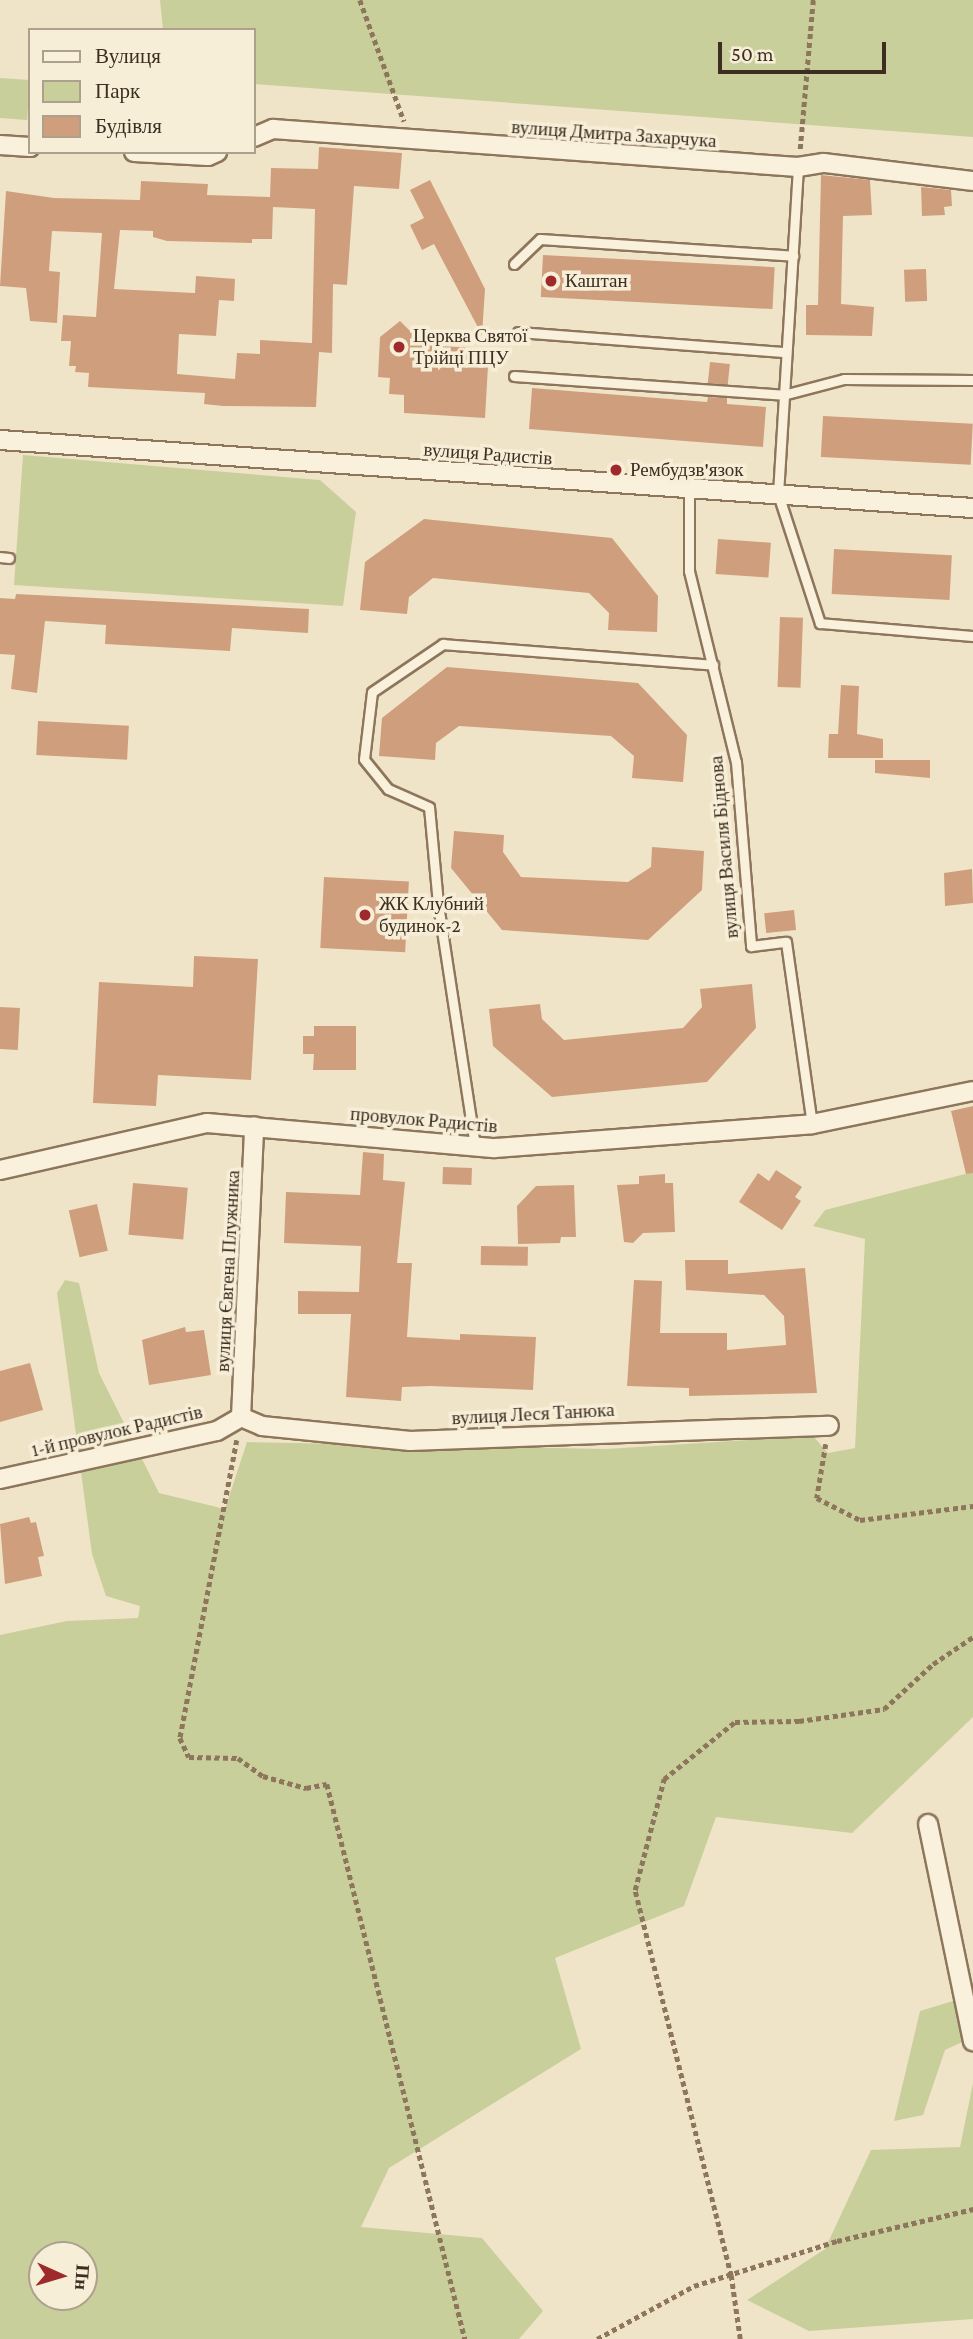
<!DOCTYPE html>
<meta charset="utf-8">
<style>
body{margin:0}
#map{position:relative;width:973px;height:2339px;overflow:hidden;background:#f0e4c8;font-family:"Crimson Pro",serif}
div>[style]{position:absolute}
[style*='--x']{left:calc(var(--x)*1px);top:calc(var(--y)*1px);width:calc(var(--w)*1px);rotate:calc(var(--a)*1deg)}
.green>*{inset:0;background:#c9cf9b;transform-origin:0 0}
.building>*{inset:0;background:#cf9f7d;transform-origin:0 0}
.path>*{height:4.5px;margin-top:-2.25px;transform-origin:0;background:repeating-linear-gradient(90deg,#8d765c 0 5px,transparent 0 8.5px)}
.roads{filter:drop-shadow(2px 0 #8d765c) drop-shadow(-2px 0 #8d765c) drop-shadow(0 2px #8d765c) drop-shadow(0 -2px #8d765c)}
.lane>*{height:9px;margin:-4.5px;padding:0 4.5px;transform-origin:4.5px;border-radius:4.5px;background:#faf1dc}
.street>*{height:18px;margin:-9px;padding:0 9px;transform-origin:9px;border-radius:9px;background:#faf1dc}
.dots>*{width:19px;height:19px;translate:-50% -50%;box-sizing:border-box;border:4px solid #f7eed8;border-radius:50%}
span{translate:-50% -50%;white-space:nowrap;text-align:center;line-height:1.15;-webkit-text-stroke:7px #f7eed8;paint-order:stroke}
.street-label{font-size:19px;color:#3d2e20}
.poi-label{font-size:19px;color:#3d2e20}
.left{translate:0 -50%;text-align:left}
.legend{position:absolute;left:28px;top:28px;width:228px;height:126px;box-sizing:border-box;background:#f7eed8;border:2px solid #ada18e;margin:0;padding:9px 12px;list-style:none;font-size:21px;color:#3d2e20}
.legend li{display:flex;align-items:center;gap:14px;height:35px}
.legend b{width:35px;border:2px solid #ada18e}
.north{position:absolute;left:28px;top:2241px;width:70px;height:70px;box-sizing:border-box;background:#f7eed8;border:2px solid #ada18e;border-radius:50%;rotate:94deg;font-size:19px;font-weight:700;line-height:28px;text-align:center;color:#3d2e20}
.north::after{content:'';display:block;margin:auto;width:24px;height:32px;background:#9e2a2b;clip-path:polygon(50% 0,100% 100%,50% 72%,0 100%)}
.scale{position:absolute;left:718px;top:42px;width:168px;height:32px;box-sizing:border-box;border:4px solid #3d2e20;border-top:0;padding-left:9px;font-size:21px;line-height:24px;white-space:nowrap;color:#3d2e20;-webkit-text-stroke:5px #f7eed8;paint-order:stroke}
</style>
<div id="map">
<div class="green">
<div style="clip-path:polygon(160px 0,973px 0,973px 137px,254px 84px,254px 30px,163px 30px)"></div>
<div style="left:0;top:78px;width:30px;height:40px;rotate:4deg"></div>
<div style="clip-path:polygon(23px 455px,320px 480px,356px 512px,343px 606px,14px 585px)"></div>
<div style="clip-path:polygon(evenodd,973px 1172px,973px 1717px,852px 1833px,716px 1817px,684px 1906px,555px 1958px,581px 2049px,389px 2168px,361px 2227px,482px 2238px,543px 2311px,519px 2339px,0 2339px,0 1635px,67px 1621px,138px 1618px,140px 1606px,106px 1596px,92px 1554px,57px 1293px,65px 1280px,79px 1283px,99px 1373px,159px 1493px,225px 1509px,247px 1442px,606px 1449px,813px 1436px,828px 1453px,855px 1448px,865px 1239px,813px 1226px,825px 1210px,973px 1172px,42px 2255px,84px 2255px,84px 2297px,42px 2297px,42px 2255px)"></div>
<div style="clip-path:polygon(973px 1995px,973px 2037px,945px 2050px,923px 2115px,894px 2121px,920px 2011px)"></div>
<div style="clip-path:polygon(973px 2083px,973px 2319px,809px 2331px,747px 2300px,825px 2249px,871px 2150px,960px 2147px)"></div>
</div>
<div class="building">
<div style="clip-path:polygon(evenodd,319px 147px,402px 153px,399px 189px,354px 186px,347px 285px,333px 284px,332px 353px,319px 352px,316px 407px,223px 406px,204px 404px,205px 393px,88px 387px,89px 373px,75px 372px,76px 366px,69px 366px,71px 341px,61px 341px,63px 315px,96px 317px,102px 233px,52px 231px,49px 271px,60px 272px,57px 323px,30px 321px,26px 288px,0 286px,6px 191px,54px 198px,140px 200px,141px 181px,208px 184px,207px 195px,270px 197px,271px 168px,318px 169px,319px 147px,273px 207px,315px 209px,312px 343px,260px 340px,260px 354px,237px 353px,235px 379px,177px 374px,179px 334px,216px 336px,219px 300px,234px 301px,235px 279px,196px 276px,195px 293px,114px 289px,120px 230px,153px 231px,153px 237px,167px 241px,252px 243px,252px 239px,272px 239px,273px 207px)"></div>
<div style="clip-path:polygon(821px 175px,870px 180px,872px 215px,843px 216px,841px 304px,874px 307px,872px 336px,806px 335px,806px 305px,818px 305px)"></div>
<div style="clip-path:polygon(430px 180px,485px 289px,482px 335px,434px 244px,422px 250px,410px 225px,424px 218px,410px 190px)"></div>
<div style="clip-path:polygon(921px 187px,951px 190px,952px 206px,944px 207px,945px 215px,922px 216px)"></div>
<div style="left:543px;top:255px;width:232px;height:42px;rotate:3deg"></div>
<div style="left:926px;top:269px;width:32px;height:22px;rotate:88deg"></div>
<div style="clip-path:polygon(400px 321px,424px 345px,489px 349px,485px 418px,404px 413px,404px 395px,389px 394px,390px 378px,378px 377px,380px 337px)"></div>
<div style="left:710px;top:362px;width:20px;height:21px;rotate:6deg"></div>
<div style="clip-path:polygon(532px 388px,707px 402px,708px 397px,727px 398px,727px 404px,766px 407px,763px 447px,529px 429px)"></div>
<div style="left:823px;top:416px;width:150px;height:41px;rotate:3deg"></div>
<div style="clip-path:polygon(424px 519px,612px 538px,658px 596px,657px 632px,608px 630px,609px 613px,589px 593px,433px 578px,409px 597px,407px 614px,360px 610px,365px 562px)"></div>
<div style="left:718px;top:539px;width:53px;height:35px;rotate:4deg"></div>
<div style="left:834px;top:549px;width:118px;height:45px;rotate:3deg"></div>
<div style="clip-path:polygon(16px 594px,309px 609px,308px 633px,232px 628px,230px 651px,105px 644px,106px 625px,45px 621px,37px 693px,11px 689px,15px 655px,0 654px,0 598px,15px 599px)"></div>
<div style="left:780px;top:617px;width:23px;height:70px;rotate:2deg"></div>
<div style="clip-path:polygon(447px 667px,638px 683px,687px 735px,683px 782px,632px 778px,634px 756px,611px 736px,459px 726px,436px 743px,435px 760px,379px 756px,382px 718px)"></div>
<div style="clip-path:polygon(841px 685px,859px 686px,857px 734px,883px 739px,883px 758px,828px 758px,829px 734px,838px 734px)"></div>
<div style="left:38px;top:721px;width:91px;height:34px;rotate:3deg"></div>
<div style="clip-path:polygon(875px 760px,930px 760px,930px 778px,875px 773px)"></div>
<div style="clip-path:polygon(454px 831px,504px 835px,503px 852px,521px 877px,628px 882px,651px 867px,652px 847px,704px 851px,702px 890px,648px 940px,502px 930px,451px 868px)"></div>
<div style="clip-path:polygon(972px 869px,973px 903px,945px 906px,944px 873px)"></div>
<div style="left:324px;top:877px;width:85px;height:71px;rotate:3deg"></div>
<div style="left:794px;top:910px;width:20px;height:30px;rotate:84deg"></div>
<div style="clip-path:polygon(194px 956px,258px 959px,251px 1080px,158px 1075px,156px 1106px,93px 1103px,99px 982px,193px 987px)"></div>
<div style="clip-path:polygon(752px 984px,756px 1028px,707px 1082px,552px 1097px,493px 1046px,489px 1009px,540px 1004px,542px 1019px,564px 1040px,683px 1028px,702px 1007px,700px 989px)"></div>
<div style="left:0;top:1007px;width:20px;height:42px;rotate:3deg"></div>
<div style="clip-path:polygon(314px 1026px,356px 1026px,356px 1070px,313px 1070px,314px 1054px,303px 1054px,303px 1036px,314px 1036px)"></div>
<div style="clip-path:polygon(973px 1106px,973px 1173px,966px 1174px,951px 1111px)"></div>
<div style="clip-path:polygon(363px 1152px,384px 1154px,383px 1180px,405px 1182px,397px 1263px,412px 1263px,407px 1337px,460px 1340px,460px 1334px,536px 1337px,533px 1390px,430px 1386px,402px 1387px,401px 1401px,346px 1397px,351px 1314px,298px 1314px,298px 1291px,359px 1292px,361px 1246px,284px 1243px,286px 1192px,360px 1195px)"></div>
<div style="left:443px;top:1167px;width:29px;height:17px;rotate:2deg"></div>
<div style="clip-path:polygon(776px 1170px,802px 1187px,795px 1197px,801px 1201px,782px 1230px,739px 1202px,758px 1173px,769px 1181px)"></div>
<div style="clip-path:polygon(665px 1174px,665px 1183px,673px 1183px,675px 1232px,643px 1233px,633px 1243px,624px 1242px,617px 1185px,639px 1184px,639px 1176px)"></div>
<div style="left:133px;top:1183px;width:55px;height:52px;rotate:5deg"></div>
<div style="clip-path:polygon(574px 1185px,576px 1237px,561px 1237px,560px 1243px,518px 1244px,517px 1206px,536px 1186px)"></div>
<div style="left:97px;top:1204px;width:48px;height:29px;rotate:77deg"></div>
<div style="left:481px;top:1246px;width:47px;height:19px;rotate:1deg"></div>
<div style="clip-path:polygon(685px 1260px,728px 1260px,728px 1274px,805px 1268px,817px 1393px,689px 1396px,689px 1388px,627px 1386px,634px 1280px,662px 1281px,660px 1333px,727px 1333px,727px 1350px,786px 1345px,784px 1316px,764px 1295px,686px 1290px)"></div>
<div style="clip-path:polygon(185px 1327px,186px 1332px,204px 1330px,211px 1375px,149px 1385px,142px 1340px)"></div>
<div style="clip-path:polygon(30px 1363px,43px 1410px,0 1422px,0 1371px)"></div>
<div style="clip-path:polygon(29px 1517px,31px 1523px,36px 1522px,44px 1556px,38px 1557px,42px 1576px,5px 1584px,0 1524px)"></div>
</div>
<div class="path">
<div style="--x:360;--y:0;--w:129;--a:70"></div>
<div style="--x:800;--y:149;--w:150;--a:-85"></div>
<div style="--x:237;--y:1440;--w:303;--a:100.8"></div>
<div style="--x:180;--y:1738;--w:21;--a:65"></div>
<div style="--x:189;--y:1757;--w:49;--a:1.2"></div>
<div style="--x:238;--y:1758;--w:31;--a:36"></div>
<div style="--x:263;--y:1776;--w:45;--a:15.6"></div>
<div style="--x:306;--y:1788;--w:21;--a:-11"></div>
<div style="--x:327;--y:1784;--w:572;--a:76.04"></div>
<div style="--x:826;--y:1444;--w:55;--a:99.5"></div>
<div style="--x:817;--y:1498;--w:48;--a:27.1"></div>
<div style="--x:860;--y:1520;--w:114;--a:-7.1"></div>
<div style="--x:597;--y:2339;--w:111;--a:-28.7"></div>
<div style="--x:694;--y:2286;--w:150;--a:-17.5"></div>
<div style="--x:837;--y:2241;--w:140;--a:-13.2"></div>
<div style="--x:740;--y:2339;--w:64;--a:-98.1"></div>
<div style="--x:731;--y:2276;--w:398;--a:-104"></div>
<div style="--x:635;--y:1890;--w:115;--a:-75.4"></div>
<div style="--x:664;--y:1779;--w:91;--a:-38.8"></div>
<div style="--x:735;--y:1722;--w:64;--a:-0.9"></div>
<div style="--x:799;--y:1721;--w:86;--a:-8"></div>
<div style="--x:884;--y:1709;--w:67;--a:-42.6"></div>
<div style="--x:933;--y:1664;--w:48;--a:-34"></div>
</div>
<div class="roads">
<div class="lane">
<div style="--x:798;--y:167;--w:328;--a:93.5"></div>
<div style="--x:778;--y:494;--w:136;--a:72"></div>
<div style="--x:820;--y:623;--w:154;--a:4.9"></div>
<div style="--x:514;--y:264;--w:36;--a:-44"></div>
<div style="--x:540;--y:239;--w:254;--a:3.8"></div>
<div style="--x:518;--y:332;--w:269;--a:4.3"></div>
<div style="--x:514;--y:376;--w:270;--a:4"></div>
<div style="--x:783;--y:395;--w:63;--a:-14.7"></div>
<div style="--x:844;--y:379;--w:129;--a:0.4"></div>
<div style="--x:689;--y:488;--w:83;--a:90"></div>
<div style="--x:689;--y:571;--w:197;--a:76.2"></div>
<div style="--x:736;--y:762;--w:185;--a:85.3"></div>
<div style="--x:751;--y:946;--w:35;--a:-7"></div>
<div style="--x:786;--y:942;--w:184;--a:81.9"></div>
<div style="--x:0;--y:557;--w:9;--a:6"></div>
<div style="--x:475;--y:1146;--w:245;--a:-98.7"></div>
<div style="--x:438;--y:904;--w:97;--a:-95.3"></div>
<div style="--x:429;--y:807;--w:45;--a:-156.3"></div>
<div style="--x:388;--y:789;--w:38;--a:-129"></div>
<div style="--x:364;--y:759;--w:67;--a:-83.2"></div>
<div style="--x:372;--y:692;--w:86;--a:-34.1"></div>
<div style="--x:443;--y:644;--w:271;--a:4.4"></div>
</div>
<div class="street">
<div style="--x:254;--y:137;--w:21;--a:-23"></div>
<div style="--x:273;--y:129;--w:526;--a:4.14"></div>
<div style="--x:798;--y:167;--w:26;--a:-9"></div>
<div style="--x:824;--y:163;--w:150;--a:6.9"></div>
<div style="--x:0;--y:145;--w:30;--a:4"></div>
<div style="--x:134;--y:152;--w:74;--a:3.1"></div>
<div style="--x:208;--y:156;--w:10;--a:-24"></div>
<div style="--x:0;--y:440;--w:975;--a:4"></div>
<div style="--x:0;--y:1170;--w:212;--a:-12.8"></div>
<div style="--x:207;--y:1123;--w:289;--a:5"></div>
<div style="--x:495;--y:1148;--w:318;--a:-4.3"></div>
<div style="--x:812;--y:1124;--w:164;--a:-11.6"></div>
<div style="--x:241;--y:1417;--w:23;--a:23"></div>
<div style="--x:262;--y:1426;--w:149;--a:5.8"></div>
<div style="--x:410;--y:1441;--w:419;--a:-2.1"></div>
<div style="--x:241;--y:1417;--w:291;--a:-87.4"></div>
<div style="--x:0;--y:1479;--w:222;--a:-12.5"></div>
<div style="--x:217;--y:1431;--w:28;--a:-30"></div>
<div style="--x:928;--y:1824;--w:222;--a:78.3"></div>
</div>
</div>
<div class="dots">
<div style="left:551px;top:281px;background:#9e2a2b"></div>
<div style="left:399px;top:347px;background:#9e2a2b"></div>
<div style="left:616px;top:470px;background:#9e2a2b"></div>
<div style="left:365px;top:915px;background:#9e2a2b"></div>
</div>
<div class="street-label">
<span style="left:614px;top:134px;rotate:4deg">вулиця Дмитра Захарчука</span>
<span style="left:488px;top:454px;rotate:4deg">вулиця Радистів</span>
<span style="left:724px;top:847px;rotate:-95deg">вулиця Василя Біднова</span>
<span style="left:424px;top:1120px;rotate:5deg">провулок Радистів</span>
<span style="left:228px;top:1271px;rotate:-87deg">вулиця Євгена Плужника</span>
<span style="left:533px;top:1414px;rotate:-3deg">вулиця Леся Танюка</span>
<span style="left:117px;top:1431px;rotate:-13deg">1-й провулок Радистів</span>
</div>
<div class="poi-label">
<span class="left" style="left:565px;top:281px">Каштан</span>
<span class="left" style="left:413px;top:347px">Церква Святої<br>Трійці ПЦУ</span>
<span class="left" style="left:630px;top:470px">Рембудзв'язок</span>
<span class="left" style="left:379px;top:915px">ЖК Клубний<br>будинок-2</span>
</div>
<ul class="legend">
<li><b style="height:9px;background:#faf1dc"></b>Вулиця</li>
<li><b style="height:19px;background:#c9cf9b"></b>Парк</li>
<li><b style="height:19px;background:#cf9f7d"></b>Будівля</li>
</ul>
<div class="north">Пн</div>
<div class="scale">50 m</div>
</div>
